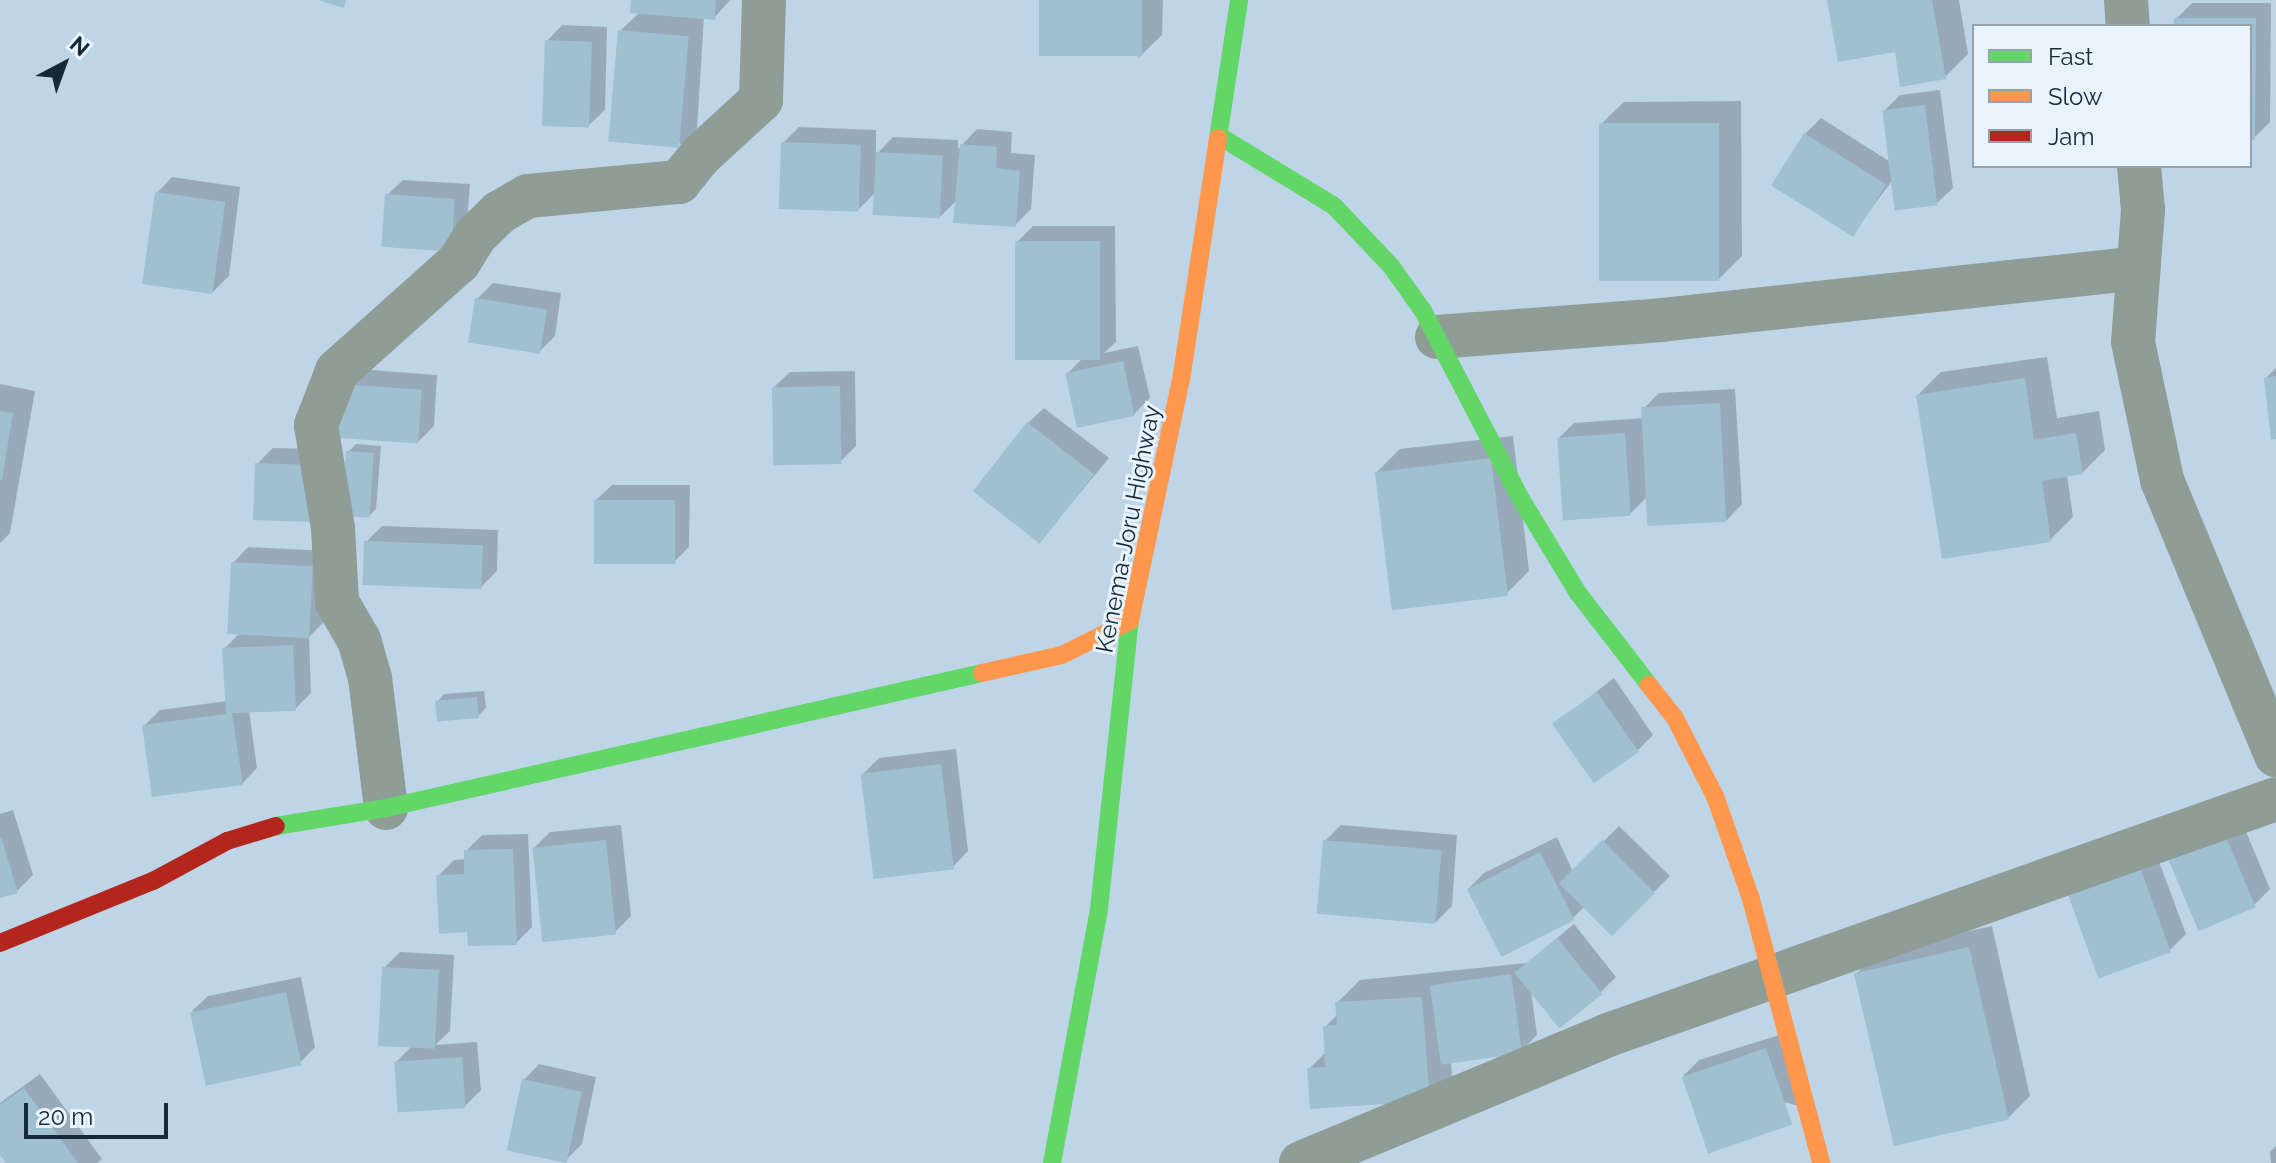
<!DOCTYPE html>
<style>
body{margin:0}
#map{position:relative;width:2276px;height:1163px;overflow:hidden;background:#bed5e8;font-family:Raleway,sans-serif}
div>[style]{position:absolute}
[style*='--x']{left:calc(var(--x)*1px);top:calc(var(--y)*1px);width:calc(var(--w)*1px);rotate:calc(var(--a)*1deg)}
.shadow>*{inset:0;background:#0003}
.building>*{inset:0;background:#9ec0d0;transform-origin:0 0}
.street>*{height:44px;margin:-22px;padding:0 22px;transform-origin:22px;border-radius:22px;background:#8f9d96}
.fast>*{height:18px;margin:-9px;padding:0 9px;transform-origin:9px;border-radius:9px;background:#63d668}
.slow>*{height:18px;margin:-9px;padding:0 9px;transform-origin:9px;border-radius:9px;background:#ff974d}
.jam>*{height:18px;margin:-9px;padding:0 9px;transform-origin:9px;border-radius:9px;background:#b3261e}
span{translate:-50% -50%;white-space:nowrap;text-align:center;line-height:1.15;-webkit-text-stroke:6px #e9f3fc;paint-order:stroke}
.street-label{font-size:24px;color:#15293a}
.legend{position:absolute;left:1972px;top:24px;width:280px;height:144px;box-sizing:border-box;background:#e9f3fc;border:2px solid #94a2ae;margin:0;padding:10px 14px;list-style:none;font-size:24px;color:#15293a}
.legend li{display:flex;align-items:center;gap:16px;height:40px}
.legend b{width:40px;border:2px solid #94a2ae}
.north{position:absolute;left:24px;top:24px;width:80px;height:80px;-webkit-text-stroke:6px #e9f3fc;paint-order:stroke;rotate:41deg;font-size:22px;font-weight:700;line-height:32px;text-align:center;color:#15293a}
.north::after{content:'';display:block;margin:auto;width:28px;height:36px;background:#15293a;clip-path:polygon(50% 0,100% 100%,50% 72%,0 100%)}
.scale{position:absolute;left:24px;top:1103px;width:144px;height:36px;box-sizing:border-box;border:4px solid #15293a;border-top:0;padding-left:10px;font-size:24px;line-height:28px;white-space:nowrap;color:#15293a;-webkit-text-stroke:6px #e9f3fc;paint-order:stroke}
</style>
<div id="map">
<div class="shadow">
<div style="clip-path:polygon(633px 0,730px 0,714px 18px,704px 17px,697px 129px,681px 145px,620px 31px,640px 12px)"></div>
<div style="clip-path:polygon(1041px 0,1163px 0,1162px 35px,1139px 57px)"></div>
<div style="clip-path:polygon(1829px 0,1959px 0,1968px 54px,1945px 77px,1896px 50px)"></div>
<div style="clip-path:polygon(2192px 3px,2271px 3px,2270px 122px,2254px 138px,2250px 138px,2250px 26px,2176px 26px,2176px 19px)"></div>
<div style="clip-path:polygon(562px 25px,607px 27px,605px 110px,589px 125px,547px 41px)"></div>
<div style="clip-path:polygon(1940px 90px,1953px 188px,1937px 203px,1894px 178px,1851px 236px,1805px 134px,1821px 118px,1892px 163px,1884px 111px,1900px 95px)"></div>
<div style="clip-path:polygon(1741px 101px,1742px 256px,1719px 279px,1601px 124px,1624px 102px)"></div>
<div style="clip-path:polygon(799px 127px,876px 130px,876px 155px,893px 137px,958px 140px,958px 149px,977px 129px,1012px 132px,1011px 153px,1035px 155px,1031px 209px,1015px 225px,957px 200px,941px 216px,877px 191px,859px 209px,783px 143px)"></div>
<div style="clip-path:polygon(172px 177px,240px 187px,229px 276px,213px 292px,157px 193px)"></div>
<div style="clip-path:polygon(403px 180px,470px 184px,466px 234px,450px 250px,387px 195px)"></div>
<div style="clip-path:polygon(1033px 226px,1115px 226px,1116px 342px,1104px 353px,1138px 346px,1150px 398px,1134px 414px,1068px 373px,1083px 358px,1017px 242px)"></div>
<div style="clip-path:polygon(493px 283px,561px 293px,555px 336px,539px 352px,477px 299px)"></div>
<div style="clip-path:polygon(2047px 357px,2057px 418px,2099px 411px,2105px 450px,2082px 473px,2067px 475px,2073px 517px,2050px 540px,1918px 395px,1941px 372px)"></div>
<div style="clip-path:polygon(2276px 368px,2276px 437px,2266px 378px)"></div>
<div style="clip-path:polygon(358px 369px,437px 375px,434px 426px,418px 442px,339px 436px)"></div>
<div style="clip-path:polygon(855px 371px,856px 446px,840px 462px,774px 387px,790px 372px)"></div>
<div style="clip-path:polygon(0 384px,35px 391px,10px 533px,0 543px)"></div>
<div style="clip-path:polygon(1735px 389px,1742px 504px,1727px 520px,1649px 495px,1630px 514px,1559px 438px,1574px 423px,1644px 418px,1643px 409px,1659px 393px)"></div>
<div style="clip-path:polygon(1044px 408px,1109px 458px,1040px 541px,1028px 423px)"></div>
<div style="clip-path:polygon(1513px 436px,1529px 571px,1506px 594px,1377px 472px,1400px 449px)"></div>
<div style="clip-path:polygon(356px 444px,381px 446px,376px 509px,369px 516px,348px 452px)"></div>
<div style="clip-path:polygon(273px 448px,326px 449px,326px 503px,257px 464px)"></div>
<div style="clip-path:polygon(612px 485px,690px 485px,689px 547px,673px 563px,596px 500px)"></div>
<div style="clip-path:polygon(382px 526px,498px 530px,497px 571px,481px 587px,366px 542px)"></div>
<div style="clip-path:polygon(248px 547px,328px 551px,325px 621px,309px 637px,311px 693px,295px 709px,249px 710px,257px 768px,242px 784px,144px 726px,160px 710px,227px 701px,224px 649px,240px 633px,233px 563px)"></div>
<div style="clip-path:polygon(1614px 678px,1653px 735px,1638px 750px,1555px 724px)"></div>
<div style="clip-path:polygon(484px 691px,486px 708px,478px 716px,437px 702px,444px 694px)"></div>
<div style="clip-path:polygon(956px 749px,968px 851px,953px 867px,863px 774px,879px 758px)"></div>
<div style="clip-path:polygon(13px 810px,33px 875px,17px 891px,0 896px,0 814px)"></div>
<div style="clip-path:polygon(2237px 810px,2270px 889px,2254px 905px,2166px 848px)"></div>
<div style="clip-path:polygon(621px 825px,631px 916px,615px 932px,534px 848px,550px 832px)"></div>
<div style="clip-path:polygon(1341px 825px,1457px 835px,1452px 906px,1436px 922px,1325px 841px)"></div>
<div style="clip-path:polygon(1619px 826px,1670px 876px,1613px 933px,1585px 906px,1573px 918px,1468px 889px,1484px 873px,1557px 837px,1573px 872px)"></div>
<div style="clip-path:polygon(528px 834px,532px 927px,516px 943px,438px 876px,454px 860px,466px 859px,466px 851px,482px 835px)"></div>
<div style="clip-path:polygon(2154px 848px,2186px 934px,2170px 950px,2068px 889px)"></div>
<div style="clip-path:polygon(1574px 924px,1616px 977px,1601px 992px,1531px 991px,1537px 1035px,1521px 1051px,1451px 1061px,1452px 1077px,1429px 1099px,1309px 1069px,1326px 1052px,1325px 1027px,1338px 1014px,1337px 1003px,1360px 980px,1527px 963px)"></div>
<div style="clip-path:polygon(1992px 926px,2030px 1096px,2007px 1119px,1856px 974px,1879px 951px)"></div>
<div style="clip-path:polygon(400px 952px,454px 955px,450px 1031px,435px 1045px,477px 1042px,481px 1090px,465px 1106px,396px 1062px,413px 1045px,384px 968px)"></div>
<div style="clip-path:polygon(301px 977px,315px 1047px,300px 1063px,192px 1011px,208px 996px)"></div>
<div style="clip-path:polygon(1782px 1034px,1807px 1108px,1683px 1076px,1699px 1060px)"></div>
<div style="clip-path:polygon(539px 1064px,596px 1077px,582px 1144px,566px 1160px,524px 1080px)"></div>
<div style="clip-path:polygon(40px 1074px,102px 1159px,97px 1163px,8px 1163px,0 1152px,0 1103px)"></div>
<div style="clip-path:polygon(2276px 1146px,2276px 1163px,2271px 1163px,2270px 1152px)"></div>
</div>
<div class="building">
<div style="clip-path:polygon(318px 0,346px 0,344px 8px)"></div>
<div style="clip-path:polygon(631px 0,716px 0,715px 20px,630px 13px)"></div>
<div style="left:1039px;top:0;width:103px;height:56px"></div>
<div style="clip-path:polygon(1827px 0,1932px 0,1946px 79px,1900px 87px,1895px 52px,1838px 62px)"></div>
<div style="clip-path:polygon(2174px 18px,2256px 18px,2255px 140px,2250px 140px,2250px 26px,2174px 26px)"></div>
<div style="left:618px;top:30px;width:71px;height:112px;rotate:5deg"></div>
<div style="left:545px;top:40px;width:47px;height:86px;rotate:2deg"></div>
<div style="left:1925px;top:105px;width:101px;height:43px;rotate:83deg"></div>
<div style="left:1719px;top:123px;width:158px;height:120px;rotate:90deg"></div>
<div style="left:1804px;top:133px;width:97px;height:62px;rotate:32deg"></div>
<div style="left:781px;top:142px;width:80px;height:67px;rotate:2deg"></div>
<div style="clip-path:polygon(960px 144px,997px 147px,996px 168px,1020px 171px,1016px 227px,953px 223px)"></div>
<div style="left:876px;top:152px;width:67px;height:63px;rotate:3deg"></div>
<div style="left:155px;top:192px;width:71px;height:93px;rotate:8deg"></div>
<div style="left:385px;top:194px;width:70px;height:53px;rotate:4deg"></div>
<div style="left:1015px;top:241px;width:85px;height:119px"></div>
<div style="left:475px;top:298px;width:73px;height:45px;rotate:9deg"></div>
<div style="left:1123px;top:361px;width:56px;height:59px;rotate:78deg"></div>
<div style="clip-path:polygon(2276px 376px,2276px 439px,2271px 440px,2264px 378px)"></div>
<div style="clip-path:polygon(2025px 378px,2034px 440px,2076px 433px,2083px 474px,2042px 481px,2051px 542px,1942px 559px,1916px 395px)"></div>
<div style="left:340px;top:384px;width:82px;height:54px;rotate:4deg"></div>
<div style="left:840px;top:386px;width:78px;height:68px;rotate:89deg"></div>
<div style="left:1720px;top:403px;width:119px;height:79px;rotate:87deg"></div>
<div style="clip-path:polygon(0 411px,13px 413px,2px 480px,0 480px)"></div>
<div style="left:1027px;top:422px;width:85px;height:88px;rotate:38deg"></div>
<div style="left:1625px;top:433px;width:83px;height:68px;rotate:86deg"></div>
<div style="left:346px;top:451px;width:28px;height:65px;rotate:4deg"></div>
<div style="left:1491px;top:458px;width:139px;height:117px;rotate:83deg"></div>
<div style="left:255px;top:463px;width:56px;height:57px;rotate:2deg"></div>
<div style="left:594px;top:500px;width:81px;height:64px"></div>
<div style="left:364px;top:541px;width:119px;height:44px;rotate:2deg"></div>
<div style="left:231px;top:562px;width:82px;height:72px;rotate:3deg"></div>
<div style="clip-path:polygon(293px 645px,296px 711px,232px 713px,243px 785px,152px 797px,142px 725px,226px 714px,222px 648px)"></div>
<div style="left:1597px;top:692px;width:73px;height:55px;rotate:55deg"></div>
<div style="left:477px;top:697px;width:21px;height:42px;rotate:85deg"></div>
<div style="left:941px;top:764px;width:106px;height:81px;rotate:83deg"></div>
<div style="left:2221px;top:825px;width:89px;height:62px;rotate:67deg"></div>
<div style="clip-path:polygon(1px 837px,18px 893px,0 898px,0 838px)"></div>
<div style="left:606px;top:840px;width:95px;height:74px;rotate:84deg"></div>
<div style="left:1323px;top:840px;width:119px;height:74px;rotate:5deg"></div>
<div style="left:1602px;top:840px;width:75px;height:61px;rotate:45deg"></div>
<div style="clip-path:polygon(513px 849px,517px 945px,468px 946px,467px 932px,439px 934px,436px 875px,464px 874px,464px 850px)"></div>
<div style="left:1540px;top:852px;width:76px;height:82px;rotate:63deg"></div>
<div style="left:2138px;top:862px;width:96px;height:77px;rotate:70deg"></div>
<div style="left:1557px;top:938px;width:72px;height:55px;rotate:51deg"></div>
<div style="left:1969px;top:947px;width:177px;height:118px;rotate:77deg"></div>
<div style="left:382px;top:967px;width:57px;height:79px;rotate:3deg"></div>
<div style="left:1511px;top:974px;width:80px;height:82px;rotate:82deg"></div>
<div style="left:286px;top:992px;width:75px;height:98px;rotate:78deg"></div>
<div style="clip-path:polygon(1422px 997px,1430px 1101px,1310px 1109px,1307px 1068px,1325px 1067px,1323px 1026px,1337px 1025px,1335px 1002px)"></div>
<div style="left:1766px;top:1048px;width:81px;height:89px;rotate:71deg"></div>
<div style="left:462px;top:1057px;width:51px;height:68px;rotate:86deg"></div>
<div style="left:522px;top:1079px;width:61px;height:73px;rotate:12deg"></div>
<div style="clip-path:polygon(24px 1088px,78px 1163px,6px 1163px,0 1155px,0 1105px)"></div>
</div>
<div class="street">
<div style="--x:2126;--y:0;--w:26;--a:86"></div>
<div style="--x:2139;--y:166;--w:44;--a:84.8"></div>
<div style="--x:2143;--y:210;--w:132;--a:94.3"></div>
<div style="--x:2133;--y:342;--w:141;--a:78.1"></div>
<div style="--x:2162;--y:480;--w:298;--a:67.5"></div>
<div style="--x:1437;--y:337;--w:225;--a:-4.3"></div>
<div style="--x:1661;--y:320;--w:480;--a:-6.2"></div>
<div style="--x:386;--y:808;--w:131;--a:-97"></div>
<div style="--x:370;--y:678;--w:40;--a:-106"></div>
<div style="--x:359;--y:640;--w:44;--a:-120.1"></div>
<div style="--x:337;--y:602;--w:74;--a:-93.1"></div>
<div style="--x:333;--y:528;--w:104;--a:-99.4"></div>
<div style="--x:316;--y:425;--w:58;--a:-68.7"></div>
<div style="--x:337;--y:371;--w:164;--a:-41.8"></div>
<div style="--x:459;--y:262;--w:31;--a:-58"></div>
<div style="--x:475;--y:236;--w:35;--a:-44"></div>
<div style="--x:500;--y:212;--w:32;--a:-30"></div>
<div style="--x:528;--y:196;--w:152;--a:-5.3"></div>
<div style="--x:679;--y:182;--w:33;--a:-51"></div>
<div style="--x:700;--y:156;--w:83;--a:-42.6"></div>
<div style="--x:761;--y:100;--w:100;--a:-88.3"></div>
<div style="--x:1301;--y:1163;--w:333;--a:-22.6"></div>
<div style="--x:1608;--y:1035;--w:708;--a:-19.46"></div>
</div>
<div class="fast">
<div style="--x:1221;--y:137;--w:132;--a:31.4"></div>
<div style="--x:1334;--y:206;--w:83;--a:46.5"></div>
<div style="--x:1391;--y:266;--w:55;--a:54.6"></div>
<div style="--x:1423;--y:311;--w:212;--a:62.5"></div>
<div style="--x:1521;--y:499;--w:110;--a:58.8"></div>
<div style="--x:1578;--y:593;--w:116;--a:52.3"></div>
<div style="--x:1218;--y:138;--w:140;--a:-81.3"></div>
<div style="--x:276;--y:826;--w:111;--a:-9.3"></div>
<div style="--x:386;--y:808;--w:611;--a:-12.76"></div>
<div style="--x:1052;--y:1163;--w:258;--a:-79.5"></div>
<div style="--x:1099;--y:909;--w:290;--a:-83.9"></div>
</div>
<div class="slow">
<div style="--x:1130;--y:621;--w:246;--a:-78.1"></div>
<div style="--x:1181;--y:380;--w:245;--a:-81.3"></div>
<div style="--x:982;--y:673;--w:82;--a:-12.7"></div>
<div style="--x:1062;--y:655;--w:76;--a:-26.6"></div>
<div style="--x:1649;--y:685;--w:42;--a:51.8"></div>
<div style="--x:1675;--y:718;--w:88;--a:62.9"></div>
<div style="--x:1715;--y:796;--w:109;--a:70.7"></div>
<div style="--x:1751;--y:899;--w:273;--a:75.1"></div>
</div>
<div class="jam">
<div style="--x:0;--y:943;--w:165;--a:-22.1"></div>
<div style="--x:153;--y:881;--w:84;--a:-28.4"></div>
<div style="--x:227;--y:841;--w:51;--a:-17"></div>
</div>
<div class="street-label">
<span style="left:1128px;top:529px;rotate:-79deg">Kenema-Joru Highway</span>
</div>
<ul class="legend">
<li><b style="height:10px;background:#63d668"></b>Fast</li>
<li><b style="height:10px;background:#ff974d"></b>Slow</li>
<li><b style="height:10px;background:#b3261e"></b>Jam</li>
</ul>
<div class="north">N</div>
<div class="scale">20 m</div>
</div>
